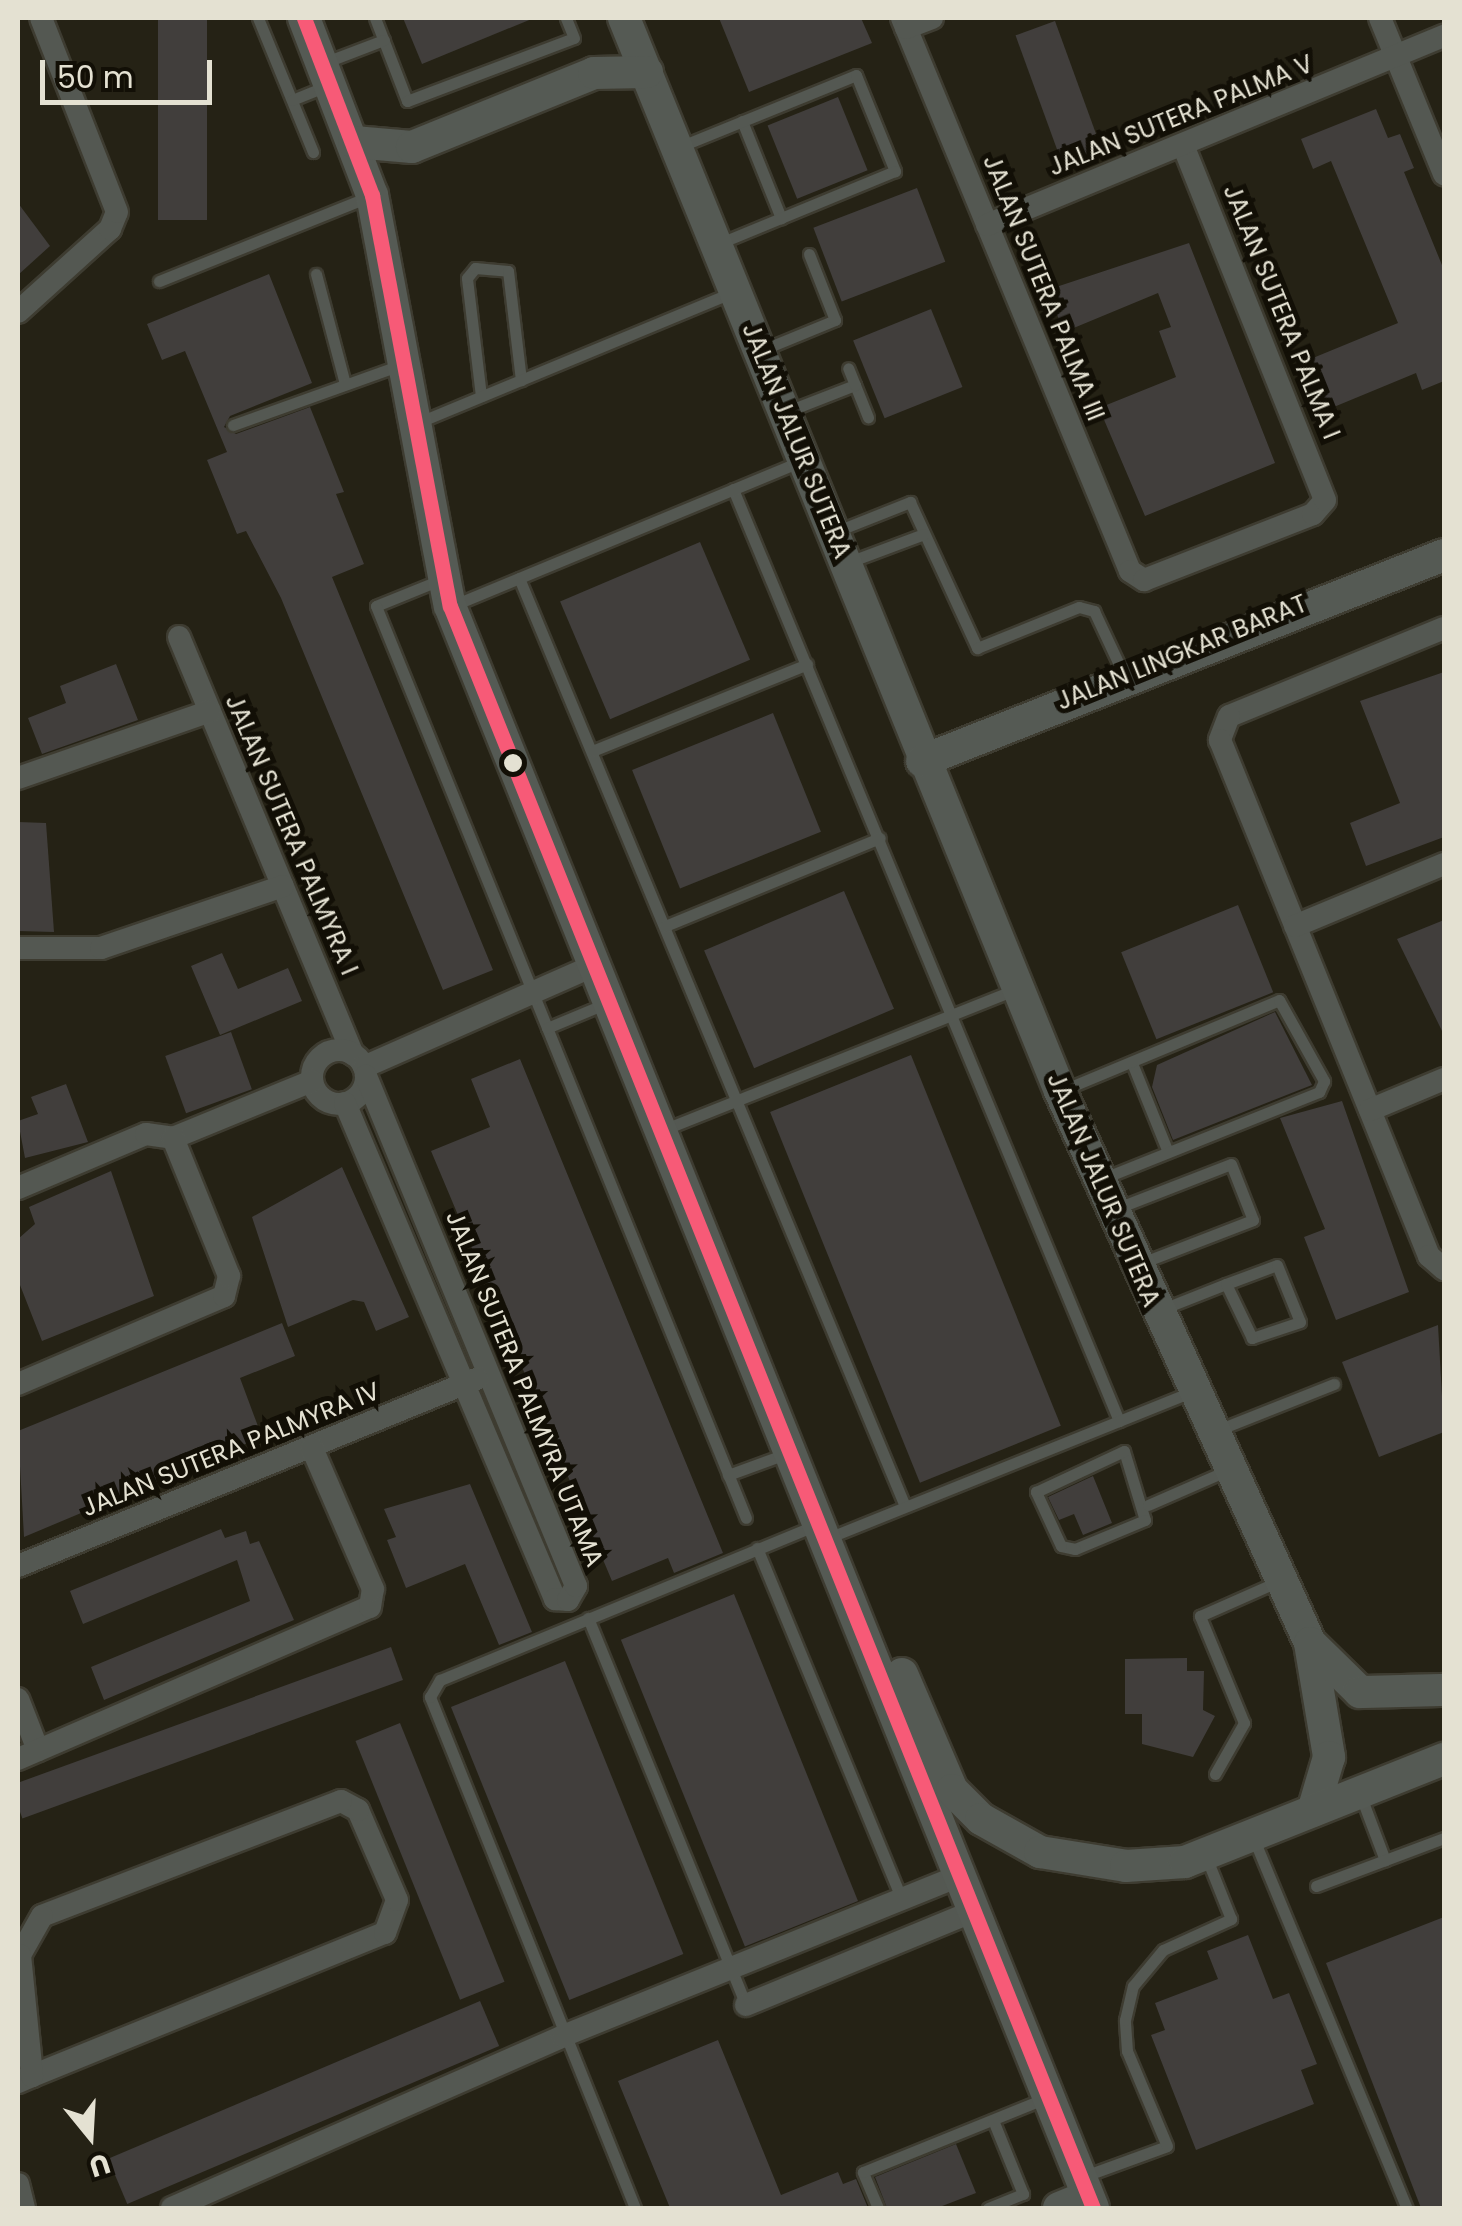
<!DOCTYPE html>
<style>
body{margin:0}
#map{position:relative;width:1462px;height:2226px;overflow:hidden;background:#252215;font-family:Poppins,sans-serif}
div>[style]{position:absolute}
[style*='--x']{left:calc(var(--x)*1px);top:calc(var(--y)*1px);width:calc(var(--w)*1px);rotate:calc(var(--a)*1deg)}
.building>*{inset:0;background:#413e3c;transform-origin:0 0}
.roads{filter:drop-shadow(2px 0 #3e3c31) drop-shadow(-2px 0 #3e3c31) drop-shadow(0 2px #3e3c31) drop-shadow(0 -2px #3e3c31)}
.lane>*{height:11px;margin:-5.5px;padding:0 5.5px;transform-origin:5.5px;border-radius:5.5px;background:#545852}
.street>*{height:22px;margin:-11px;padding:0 11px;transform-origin:11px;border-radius:11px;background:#545852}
.street>.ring{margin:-11px;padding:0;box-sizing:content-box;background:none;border:22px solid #545852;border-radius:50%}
.secondary>*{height:32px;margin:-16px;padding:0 16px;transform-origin:16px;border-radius:16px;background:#555a54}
.bus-1>*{height:15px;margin:-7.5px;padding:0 7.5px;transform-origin:7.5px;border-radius:7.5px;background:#f75a77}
.dots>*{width:28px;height:28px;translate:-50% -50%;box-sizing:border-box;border:5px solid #120f06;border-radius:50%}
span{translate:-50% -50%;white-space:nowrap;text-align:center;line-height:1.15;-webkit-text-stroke:10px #120f06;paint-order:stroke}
.street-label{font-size:25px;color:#e4e1d2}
.frame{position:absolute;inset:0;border:20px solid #e4e1d2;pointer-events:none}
.north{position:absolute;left:40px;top:2086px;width:100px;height:100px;-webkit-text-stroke:8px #120f06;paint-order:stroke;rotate:162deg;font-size:28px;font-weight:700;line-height:40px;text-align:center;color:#e4e1d2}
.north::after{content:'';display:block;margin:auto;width:35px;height:45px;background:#e4e1d2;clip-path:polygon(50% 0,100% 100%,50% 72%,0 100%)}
.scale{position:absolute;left:40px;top:60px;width:172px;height:45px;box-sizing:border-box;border:5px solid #e4e1d2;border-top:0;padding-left:12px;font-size:30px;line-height:35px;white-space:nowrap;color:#e4e1d2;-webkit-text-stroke:8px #120f06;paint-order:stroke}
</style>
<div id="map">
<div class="building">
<div style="left:158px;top:18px;width:49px;height:202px"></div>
<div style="clip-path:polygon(403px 18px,534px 18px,422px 64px)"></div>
<div style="clip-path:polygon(719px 18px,861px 18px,872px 43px,749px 92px)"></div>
<div style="left:1055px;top:21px;width:143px;height:42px;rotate:70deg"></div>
<div style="left:838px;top:97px;width:79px;height:76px;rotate:68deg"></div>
<div style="clip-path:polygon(1376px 109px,1388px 138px,1400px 134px,1414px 168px,1404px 172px,1444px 270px,1444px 381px,1422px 390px,1416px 373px,1329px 409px,1308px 360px,1398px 323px,1331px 161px,1313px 169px,1301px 139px)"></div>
<div style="left:917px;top:188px;width:79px;height:111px;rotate:69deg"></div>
<div style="clip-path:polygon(18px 203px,50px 246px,18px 275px)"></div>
<div style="clip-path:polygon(1189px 243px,1275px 463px,1145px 516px,1099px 408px,1176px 377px,1159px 331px,1171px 327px,1158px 293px,1064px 332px,1047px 290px)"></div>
<div style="clip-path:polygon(269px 274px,312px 383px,230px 416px,224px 427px,236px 434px,310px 407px,344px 492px,336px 494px,364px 564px,332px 577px,493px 970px,443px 990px,281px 598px,246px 531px,237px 534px,207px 460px,227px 452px,185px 351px,162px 360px,147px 324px)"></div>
<div style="left:931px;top:309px;width:84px;height:84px;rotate:68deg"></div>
<div style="left:700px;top:542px;width:128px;height:152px;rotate:67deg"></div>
<div style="clip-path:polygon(116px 664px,138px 720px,42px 754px,28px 718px,66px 703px,60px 686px)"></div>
<div style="clip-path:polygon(1444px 672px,1444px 837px,1366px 866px,1350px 823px,1400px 803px,1360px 701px)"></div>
<div style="left:773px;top:713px;width:128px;height:152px;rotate:68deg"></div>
<div style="clip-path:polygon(18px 822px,46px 823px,54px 932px,18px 931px)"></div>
<div style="left:844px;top:891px;width:128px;height:152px;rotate:67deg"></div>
<div style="left:1238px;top:905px;width:94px;height:126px;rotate:68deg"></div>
<div style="clip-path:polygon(1444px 920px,1444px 1032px,1443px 1033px,1397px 939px)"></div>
<div style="clip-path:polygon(222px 953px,238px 989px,288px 968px,302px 1001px,220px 1035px,191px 966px)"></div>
<div style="clip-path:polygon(1275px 1012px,1312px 1085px,1173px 1140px,1152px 1087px,1157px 1065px)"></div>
<div style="left:231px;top:1032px;width:61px;height:70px;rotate:70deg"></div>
<div style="left:911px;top:1055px;width:400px;height:152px;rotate:68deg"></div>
<div style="clip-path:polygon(520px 1059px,723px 1553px,674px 1573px,668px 1558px,612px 1581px,431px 1151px,490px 1127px,471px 1079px)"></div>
<div style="clip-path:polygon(66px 1084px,88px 1142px,25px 1158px,18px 1121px,38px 1114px,31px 1097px)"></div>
<div style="clip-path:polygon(1342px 1101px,1409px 1292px,1336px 1320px,1304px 1237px,1325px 1229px,1280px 1118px)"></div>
<div style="clip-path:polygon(342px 1167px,409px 1317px,376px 1331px,364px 1302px,353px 1300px,288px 1327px,252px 1217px)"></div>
<div style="clip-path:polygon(111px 1171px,154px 1296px,42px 1341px,18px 1280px,18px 1239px,35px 1224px,29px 1207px)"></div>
<div style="clip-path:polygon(282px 1323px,295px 1356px,240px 1378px,262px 1437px,24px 1537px,18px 1431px)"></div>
<div style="clip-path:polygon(1438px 1325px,1444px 1432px,1379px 1457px,1342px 1362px)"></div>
<div style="clip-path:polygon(1093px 1476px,1112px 1523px,1083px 1535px,1074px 1514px,1059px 1520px,1048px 1497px)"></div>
<div style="clip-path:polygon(470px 1484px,532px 1632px,499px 1645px,465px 1564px,406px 1588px,387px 1540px,396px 1537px,384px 1509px)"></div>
<div style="clip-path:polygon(221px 1529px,225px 1538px,246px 1531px,250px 1544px,259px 1541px,294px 1620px,104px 1700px,91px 1667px,250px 1601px,237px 1560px,83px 1624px,70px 1591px)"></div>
<div style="left:734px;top:1594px;width:331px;height:122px;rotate:68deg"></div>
<div style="left:391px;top:1647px;width:35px;height:405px;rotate:70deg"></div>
<div style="clip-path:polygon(1187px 1658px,1187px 1671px,1204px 1671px,1203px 1710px,1215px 1716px,1193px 1757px,1142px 1744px,1142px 1714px,1125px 1714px,1125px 1659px)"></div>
<div style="left:565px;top:1661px;width:316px;height:123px;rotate:68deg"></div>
<div style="left:400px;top:1723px;width:279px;height:48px;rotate:68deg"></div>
<div style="clip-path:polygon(1444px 1917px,1444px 2208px,1421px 2208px,1326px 1963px)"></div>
<div style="clip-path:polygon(1248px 1935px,1273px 1999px,1289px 1993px,1317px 2064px,1301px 2070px,1314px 2104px,1196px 2150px,1151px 2035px,1165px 2030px,1155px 2003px,1218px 1979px,1207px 1951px)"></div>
<div style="left:480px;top:2001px;width:49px;height:404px;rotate:67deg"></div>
<div style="clip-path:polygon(718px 2040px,781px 2195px,838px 2172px,843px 2184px,856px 2179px,868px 2208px,670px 2208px,618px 2081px)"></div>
<div style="clip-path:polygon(956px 2144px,976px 2193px,937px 2208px,887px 2208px,875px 2177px)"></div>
</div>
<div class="roads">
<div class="lane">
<div style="--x:258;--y:18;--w:145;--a:67.7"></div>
<div style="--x:375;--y:18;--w:89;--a:68.9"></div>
<div style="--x:407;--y:101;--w:178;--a:-20.7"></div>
<div style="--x:574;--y:38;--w:22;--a:-112"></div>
<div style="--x:326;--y:62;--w:62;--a:-20.8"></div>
<div style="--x:292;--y:100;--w:35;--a:-22"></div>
<div style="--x:742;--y:121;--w:105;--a:68.1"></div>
<div style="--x:679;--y:147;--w:191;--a:-22.1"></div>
<div style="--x:856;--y:75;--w:104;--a:67.9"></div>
<div style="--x:895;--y:171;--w:189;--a:157.6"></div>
<div style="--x:316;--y:274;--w:114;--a:75.2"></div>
<div style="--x:159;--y:281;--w:225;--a:-21.9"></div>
<div style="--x:762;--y:350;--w:79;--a:-22.3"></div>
<div style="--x:835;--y:320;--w:71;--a:-111.5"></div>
<div style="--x:855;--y:385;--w:35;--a:68"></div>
<div style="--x:481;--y:396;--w:119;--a:-96.8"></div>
<div style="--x:467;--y:278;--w:13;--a:-51"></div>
<div style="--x:475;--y:268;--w:33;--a:5"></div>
<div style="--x:508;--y:271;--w:110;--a:83.2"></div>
<div style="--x:788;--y:411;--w:72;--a:-21.2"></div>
<div style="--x:855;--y:385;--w:18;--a:-112"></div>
<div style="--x:417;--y:423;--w:342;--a:-22.5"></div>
<div style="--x:233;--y:425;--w:181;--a:-19.7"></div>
<div style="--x:733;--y:489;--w:1009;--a:67.5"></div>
<div style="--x:837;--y:531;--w:79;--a:-21.7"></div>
<div style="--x:910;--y:502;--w:161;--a:65.3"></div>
<div style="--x:977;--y:648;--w:110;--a:-21.9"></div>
<div style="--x:1079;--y:607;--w:16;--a:15"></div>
<div style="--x:1094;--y:611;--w:71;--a:64.9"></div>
<div style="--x:849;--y:562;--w:80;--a:-20.5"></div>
<div style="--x:519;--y:578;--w:1005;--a:67.42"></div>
<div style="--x:440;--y:580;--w:69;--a:157.9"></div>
<div style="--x:376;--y:606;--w:984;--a:67.92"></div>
<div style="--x:454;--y:605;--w:377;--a:-22.5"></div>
<div style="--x:592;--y:751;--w:232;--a:-22"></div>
<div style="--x:665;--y:926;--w:232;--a:-22.3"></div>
<div style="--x:547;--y:1028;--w:65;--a:-22.6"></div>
<div style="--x:1132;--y:1063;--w:96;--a:68"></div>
<div style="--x:1063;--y:1090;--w:234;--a:-22.6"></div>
<div style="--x:1279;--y:1000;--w:93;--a:60.9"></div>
<div style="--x:1324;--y:1081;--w:12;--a:114"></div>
<div style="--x:1319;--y:1092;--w:234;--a:158.2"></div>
<div style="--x:665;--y:1129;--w:376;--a:-21.7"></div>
<div style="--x:1115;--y:1209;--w:124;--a:-21.2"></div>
<div style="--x:1231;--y:1164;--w:60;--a:68.6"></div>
<div style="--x:1253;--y:1220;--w:122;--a:158.9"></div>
<div style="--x:1160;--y:1310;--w:71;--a:-21.5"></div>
<div style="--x:1226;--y:1284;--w:54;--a:-20.4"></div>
<div style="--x:1277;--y:1265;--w:61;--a:68"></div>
<div style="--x:1300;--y:1322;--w:51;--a:161.6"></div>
<div style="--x:1252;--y:1338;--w:60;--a:-115.7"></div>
<div style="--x:1215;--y:1431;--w:128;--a:-21.6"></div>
<div style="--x:1124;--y:1451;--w:72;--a:73.1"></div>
<div style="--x:1145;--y:1520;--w:76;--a:157.5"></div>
<div style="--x:1075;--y:1549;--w:14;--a:-168"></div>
<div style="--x:1061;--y:1546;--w:60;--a:-114.8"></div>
<div style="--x:1036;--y:1492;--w:97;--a:-25"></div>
<div style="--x:728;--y:1475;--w:64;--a:-20.1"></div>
<div style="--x:1148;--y:1505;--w:85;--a:-23.6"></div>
<div style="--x:828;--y:1538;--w:391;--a:-21.9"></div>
<div style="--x:757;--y:1548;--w:381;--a:67.6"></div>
<div style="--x:588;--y:1618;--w:418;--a:67.8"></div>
<div style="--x:1215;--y:1774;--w:59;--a:-60.4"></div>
<div style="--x:1244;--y:1723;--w:116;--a:-112.4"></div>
<div style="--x:1200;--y:1616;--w:86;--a:-23.9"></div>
<div style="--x:1360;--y:1794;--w:71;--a:69.3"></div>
<div style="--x:1253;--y:1837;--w:402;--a:67.5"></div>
<div style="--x:1316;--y:1886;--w:137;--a:-20.6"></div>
<div style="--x:1082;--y:2177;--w:90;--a:-20"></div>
<div style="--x:1167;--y:2146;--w:103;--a:-112.8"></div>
<div style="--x:1127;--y:2051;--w:31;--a:-94"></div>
<div style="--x:1125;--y:2020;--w:35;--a:-77"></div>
<div style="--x:1133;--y:1986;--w:47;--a:-50.2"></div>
<div style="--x:1163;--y:1950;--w:75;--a:-24.5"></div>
<div style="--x:1231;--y:1919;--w:65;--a:-111.8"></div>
<div style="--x:635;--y:2208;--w:551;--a:-111.86"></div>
<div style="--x:430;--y:1697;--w:20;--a:-60"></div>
<div style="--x:440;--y:1680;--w:409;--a:-22.4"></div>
<div style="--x:878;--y:2208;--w:39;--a:-113"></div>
<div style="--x:863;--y:2172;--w:197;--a:-22"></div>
<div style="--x:988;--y:2208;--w:38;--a:-22"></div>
<div style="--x:1023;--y:2194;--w:80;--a:-112.1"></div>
</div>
<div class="street">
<div style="--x:902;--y:18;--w:598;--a:67.59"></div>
<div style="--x:1130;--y:571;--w:17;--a:33"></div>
<div style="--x:1144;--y:580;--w:181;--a:-21.3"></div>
<div style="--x:1313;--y:514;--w:18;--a:-49"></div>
<div style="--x:1325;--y:500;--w:382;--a:-111.8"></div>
<div style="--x:1380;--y:18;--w:169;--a:67.7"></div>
<div style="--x:906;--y:28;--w:28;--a:-21"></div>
<div style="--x:987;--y:225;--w:495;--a:-22.5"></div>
<div style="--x:18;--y:312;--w:124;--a:-42.1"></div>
<div style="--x:110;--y:229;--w:18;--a:-68"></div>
<div style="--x:117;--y:212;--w:208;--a:-111.4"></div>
<div style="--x:1444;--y:628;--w:232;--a:157.7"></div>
<div style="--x:1229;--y:716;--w:26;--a:111"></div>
<div style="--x:1220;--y:740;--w:557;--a:67.95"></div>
<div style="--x:1429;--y:1256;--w:20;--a:41"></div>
<div style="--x:179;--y:637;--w:452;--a:67.4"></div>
<div style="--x:18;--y:778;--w:203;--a:-19.2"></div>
<div style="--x:1295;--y:926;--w:161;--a:-22.6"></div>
<div style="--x:18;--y:948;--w:83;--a:0"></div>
<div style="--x:101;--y:948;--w:192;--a:-18.8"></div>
<div class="ring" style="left:312px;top:1050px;width:32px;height:32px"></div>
<div style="--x:364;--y:1067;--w:250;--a:-23.8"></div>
<div style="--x:345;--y:1103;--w:539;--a:67.05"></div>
<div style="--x:555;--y:1599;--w:13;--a:4"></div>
<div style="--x:568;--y:1600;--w:16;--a:-60"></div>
<div style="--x:576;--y:1586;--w:552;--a:-112.38"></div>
<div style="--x:1370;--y:1110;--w:80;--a:-22.7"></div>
<div style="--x:18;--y:1188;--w:139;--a:-22.9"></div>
<div style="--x:146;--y:1134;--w:27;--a:8"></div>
<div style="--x:173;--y:1138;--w:150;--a:-22.3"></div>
<div style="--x:18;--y:1384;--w:224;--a:-23.1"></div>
<div style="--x:224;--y:1296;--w:21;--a:-76"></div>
<div style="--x:229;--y:1276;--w:149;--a:-112.1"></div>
<div style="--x:18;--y:1566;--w:496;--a:-22.2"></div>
<div style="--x:18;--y:1699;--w:55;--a:68.6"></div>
<div style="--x:18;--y:1759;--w:383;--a:-23.4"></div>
<div style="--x:370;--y:1607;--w:18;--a:-81"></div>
<div style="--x:373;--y:1589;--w:154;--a:-113.4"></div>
<div style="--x:746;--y:2005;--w:247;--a:-22.4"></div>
<div style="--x:18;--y:2082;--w:15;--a:-23"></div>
<div style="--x:32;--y:2076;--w:381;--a:-22.1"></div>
<div style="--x:385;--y:1933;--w:35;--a:-70"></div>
<div style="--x:397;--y:1900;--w:98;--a:-113.4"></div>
<div style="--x:358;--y:1810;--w:19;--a:-152"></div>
<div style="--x:341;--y:1801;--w:320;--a:159"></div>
<div style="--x:42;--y:1916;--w:45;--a:119.4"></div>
<div style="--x:20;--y:1955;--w:122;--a:84.3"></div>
<div style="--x:18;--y:2184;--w:25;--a:76"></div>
<div style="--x:172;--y:2208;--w:427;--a:-23.7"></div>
<div style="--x:563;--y:2036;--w:428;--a:-22"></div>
</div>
<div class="secondary">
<div style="--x:304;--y:18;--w:190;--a:69"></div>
<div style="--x:372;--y:195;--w:418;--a:79.3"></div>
<div style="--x:450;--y:606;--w:1726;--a:68.13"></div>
<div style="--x:624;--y:18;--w:1158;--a:67.89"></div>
<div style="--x:1060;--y:1091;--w:606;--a:65.63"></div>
<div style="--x:1310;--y:1643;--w:116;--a:80.5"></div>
<div style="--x:1329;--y:1757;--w:56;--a:106.5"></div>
<div style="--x:354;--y:142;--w:58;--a:4.9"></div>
<div style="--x:412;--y:147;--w:196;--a:-22.1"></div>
<div style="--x:594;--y:73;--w:53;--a:-1.1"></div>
<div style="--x:922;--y:761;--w:561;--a:-21.54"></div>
<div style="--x:1310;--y:1643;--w:70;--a:44.4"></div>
<div style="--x:1360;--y:1692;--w:84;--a:-1.4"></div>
<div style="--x:902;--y:1674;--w:126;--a:66.7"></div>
<div style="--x:952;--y:1790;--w:41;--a:45"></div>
<div style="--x:981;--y:1819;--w:68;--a:29.2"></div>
<div style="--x:1040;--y:1852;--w:87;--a:9.2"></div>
<div style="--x:1126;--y:1866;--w:59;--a:-3.9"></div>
<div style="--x:1185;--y:1862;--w:279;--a:-21.7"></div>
<div style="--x:1059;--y:2208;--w:31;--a:-22"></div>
</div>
</div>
<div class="bus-1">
<div style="--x:304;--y:18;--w:190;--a:69"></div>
<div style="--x:372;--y:195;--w:418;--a:79.3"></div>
<div style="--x:450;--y:606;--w:1726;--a:68.13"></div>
</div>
<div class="dots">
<div style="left:513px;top:763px;background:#e4e1d2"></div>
</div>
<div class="street-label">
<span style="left:1181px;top:116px;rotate:-22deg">JALAN SUTERA PALMA V</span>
<span style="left:1043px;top:288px;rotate:68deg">JALAN SUTERA PALMA III</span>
<span style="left:1281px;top:312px;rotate:68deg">JALAN SUTERA PALMA I</span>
<span style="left:796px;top:441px;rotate:68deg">JALAN JALUR SUTERA</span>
<span style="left:1182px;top:653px;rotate:-22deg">JALAN LINGKAR BARAT</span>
<span style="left:291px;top:835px;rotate:67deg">JALAN SUTERA PALMYRA I</span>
<span style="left:1103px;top:1190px;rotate:67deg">JALAN JALUR SUTERA</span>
<span style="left:524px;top:1389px;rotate:68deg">JALAN SUTERA PALMYRA UTAMA</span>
<span style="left:231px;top:1450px;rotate:-22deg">JALAN SUTERA PALMYRA IV</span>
</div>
<div class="frame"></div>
<div class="north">U</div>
<div class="scale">50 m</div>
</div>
